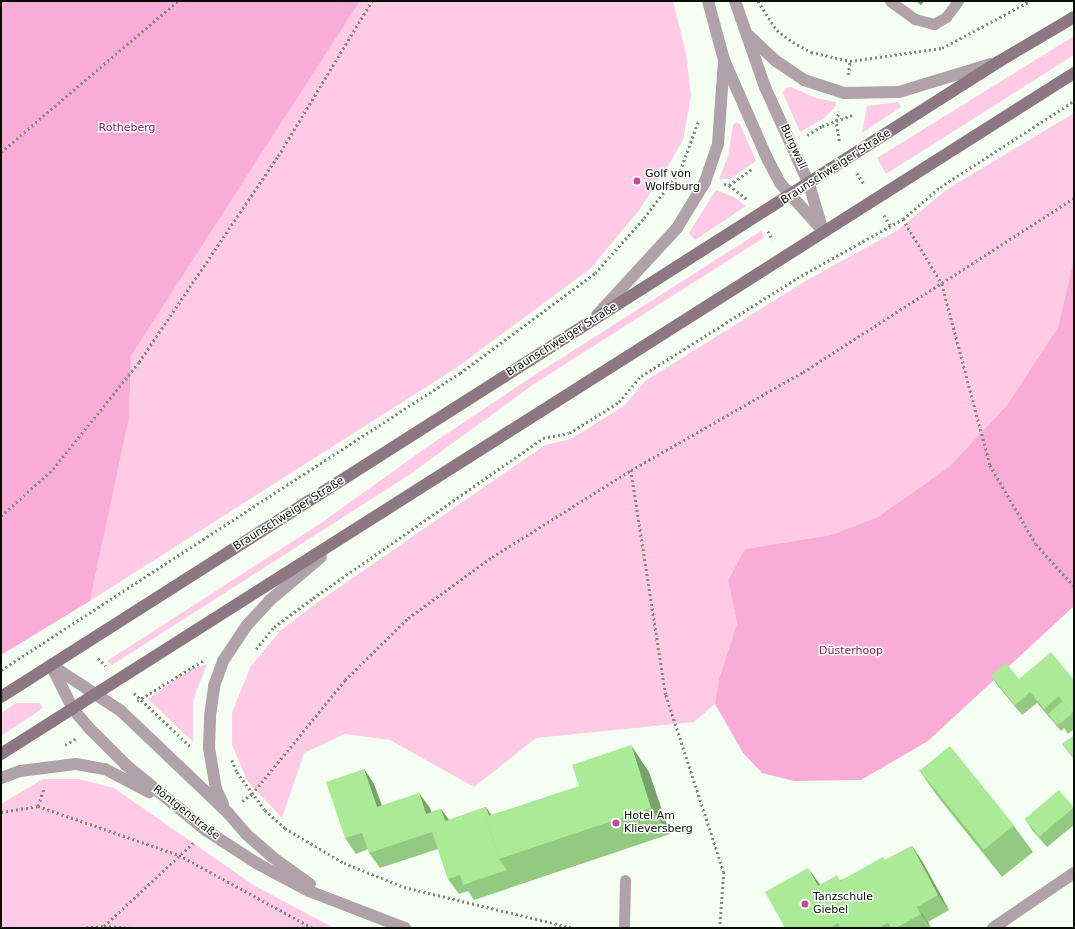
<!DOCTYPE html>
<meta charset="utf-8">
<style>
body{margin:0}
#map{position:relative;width:1075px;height:929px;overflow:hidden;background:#f5fef2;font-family:"DejaVu Sans",sans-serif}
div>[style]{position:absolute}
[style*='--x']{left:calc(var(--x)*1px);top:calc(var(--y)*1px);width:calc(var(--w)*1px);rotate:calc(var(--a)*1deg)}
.green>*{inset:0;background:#fecae5}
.forest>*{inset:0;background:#f9acd6}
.path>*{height:2.5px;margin-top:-1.25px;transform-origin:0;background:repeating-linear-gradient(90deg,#828a80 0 2px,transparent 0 5px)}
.service>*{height:11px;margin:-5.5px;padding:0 5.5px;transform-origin:5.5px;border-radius:5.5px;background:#b1a2a9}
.minor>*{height:12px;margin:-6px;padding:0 6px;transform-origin:6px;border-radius:6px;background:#b1a2a9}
.tertiary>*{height:12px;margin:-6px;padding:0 6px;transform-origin:6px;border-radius:6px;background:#b1a2a9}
.secondary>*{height:12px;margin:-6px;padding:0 6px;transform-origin:6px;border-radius:6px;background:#8d7782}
.wall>*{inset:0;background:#93c981}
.shaded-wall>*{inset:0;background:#78a469}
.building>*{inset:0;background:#abea96;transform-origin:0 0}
.dots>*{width:11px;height:11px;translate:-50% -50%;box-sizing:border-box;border:2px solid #fff;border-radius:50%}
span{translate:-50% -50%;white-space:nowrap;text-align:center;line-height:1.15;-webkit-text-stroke:3px #fff;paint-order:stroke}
.park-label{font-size:11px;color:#881c63}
.street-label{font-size:11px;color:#070e05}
.poi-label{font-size:11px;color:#070e05}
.left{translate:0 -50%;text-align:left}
.frame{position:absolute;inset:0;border:2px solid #070e05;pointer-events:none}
</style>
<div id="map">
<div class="green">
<div style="clip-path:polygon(360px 1px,673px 1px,686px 53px,691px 96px,683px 140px,667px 168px,637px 213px,590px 269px,456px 368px,90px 601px,129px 418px,131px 356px)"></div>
<div style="clip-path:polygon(1074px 36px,1074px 55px,886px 174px,877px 158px)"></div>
<div style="clip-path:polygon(791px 87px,816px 98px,836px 102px,835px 107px,823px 119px,800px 132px,783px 93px,785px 88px)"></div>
<div style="clip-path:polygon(898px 102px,901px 107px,862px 133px,867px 106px)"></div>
<div style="clip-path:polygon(1074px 113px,1074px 259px,1058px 327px,1007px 405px,950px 466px,878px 517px,831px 535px,745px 549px,728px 580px,737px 623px,719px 679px,715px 704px,694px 722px,536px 738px,474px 787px,390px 740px,345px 734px,304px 753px,282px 818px,248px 782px,232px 745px,232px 712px,251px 666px,280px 631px,318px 602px,545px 445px,571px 439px,624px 406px,645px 381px,802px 283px,898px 230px,946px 190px)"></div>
<div style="clip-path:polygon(736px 122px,740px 124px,756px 161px,730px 179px,719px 179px,728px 156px,733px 125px)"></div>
<div style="clip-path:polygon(716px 190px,734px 197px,746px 206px,695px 240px,689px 233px)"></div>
<div style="clip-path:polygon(761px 231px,765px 237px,534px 384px,409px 475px,112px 665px,107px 661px,321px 523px,427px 447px,530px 378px)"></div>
<div style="clip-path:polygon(207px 664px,193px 700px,193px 742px,148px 699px,191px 669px)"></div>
<div style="clip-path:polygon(16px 703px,40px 703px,43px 708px,1px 736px,1px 713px)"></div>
<div style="clip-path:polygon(43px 779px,79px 779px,114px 788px,255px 886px,334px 928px,1px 928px,1px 804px)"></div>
</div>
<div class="forest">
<div style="clip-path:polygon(1px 1px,360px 1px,131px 356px,129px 418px,90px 601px,1px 655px)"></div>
<div style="clip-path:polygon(1074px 259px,1074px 606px,928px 741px,861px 780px,794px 781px,762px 773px,743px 753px,715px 704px,719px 679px,737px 623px,728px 580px,745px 549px,831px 535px,878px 517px,950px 466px,1007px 405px,1058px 327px)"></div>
</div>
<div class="path">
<div style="--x:758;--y:1;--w:35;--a:57"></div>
<div style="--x:777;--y:30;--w:20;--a:37"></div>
<div style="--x:793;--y:42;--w:21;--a:29"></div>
<div style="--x:811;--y:52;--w:40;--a:13"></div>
<div style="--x:850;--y:61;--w:93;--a:-8"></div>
<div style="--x:942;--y:48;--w:100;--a:-28.1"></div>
<div style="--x:848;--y:75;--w:14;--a:-82"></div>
<div style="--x:807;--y:135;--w:17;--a:-31"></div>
<div style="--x:822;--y:126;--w:32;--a:-20"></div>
<div style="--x:839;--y:141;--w:20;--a:-99"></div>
<div style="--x:836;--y:121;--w:10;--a:-73"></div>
<div style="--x:1;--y:152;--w:233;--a:-40.5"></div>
<div style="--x:857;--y:173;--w:13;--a:58"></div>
<div style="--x:724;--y:184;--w:5;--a:11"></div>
<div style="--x:729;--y:185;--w:28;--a:-35"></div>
<div style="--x:729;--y:185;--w:24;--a:38"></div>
<div style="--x:884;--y:215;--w:13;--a:58"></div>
<div style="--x:903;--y:219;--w:76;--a:59"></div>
<div style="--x:942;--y:284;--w:187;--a:75.1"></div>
<div style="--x:990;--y:465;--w:91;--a:59.8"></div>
<div style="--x:1036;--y:544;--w:57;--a:47.9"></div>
<div style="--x:768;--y:231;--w:10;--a:61"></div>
<div style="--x:631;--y:470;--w:228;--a:81.2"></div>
<div style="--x:666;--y:695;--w:186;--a:71.9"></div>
<div style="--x:724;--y:872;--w:56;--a:94.1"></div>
<div style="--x:1;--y:516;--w:70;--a:-42.1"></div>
<div style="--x:53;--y:469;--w:137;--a:-51.2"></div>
<div style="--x:139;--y:362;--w:249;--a:-56"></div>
<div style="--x:278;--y:156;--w:181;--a:-58.8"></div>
<div style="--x:256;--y:649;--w:28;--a:-51"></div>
<div style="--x:274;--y:627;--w:49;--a:-36.6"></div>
<div style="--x:313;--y:598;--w:280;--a:-34.8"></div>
<div style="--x:543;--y:438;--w:26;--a:-11"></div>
<div style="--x:569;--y:433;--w:59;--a:-31.8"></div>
<div style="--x:619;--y:402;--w:34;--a:-50"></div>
<div style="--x:641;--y:376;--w:184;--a:-32.1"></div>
<div style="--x:797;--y:278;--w:121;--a:-29.1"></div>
<div style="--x:903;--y:219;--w:49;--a:-40.9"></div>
<div style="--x:940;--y:187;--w:159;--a:-32.7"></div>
<div style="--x:98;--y:658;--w:11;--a:45"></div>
<div style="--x:1;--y:670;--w:547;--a:-32.91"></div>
<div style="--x:460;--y:373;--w:168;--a:-36.5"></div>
<div style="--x:595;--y:273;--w:74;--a:-48.3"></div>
<div style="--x:644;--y:218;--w:59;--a:-52.5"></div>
<div style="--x:680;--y:171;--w:55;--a:-69.9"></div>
<div style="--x:134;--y:693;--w:77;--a:43.4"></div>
<div style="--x:137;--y:701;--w:79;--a:-31.5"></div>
<div style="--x:65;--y:745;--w:12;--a:-31"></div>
<div style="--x:232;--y:760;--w:13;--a:67"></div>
<div style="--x:237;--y:772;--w:47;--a:53.6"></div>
<div style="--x:265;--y:810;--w:27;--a:42"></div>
<div style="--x:285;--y:828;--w:69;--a:30.7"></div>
<div style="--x:344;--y:863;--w:65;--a:21.8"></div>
<div style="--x:404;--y:887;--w:174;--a:13.6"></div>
<div style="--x:242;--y:801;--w:12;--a:-35"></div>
<div style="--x:252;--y:794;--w:147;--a:-50.8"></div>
<div style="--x:345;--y:680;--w:88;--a:-44.5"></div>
<div style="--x:408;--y:618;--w:104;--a:-36"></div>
<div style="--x:492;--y:557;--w:164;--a:-32"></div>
<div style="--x:631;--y:470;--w:198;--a:-29.7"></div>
<div style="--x:803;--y:372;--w:322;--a:-32.7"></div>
<div style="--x:38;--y:806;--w:20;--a:-72"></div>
<div style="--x:1;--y:812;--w:37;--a:-9"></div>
<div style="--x:38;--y:806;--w:149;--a:19.2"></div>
<div style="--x:179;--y:855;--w:153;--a:28.6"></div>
<div style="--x:104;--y:926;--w:122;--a:-43"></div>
<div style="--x:81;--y:928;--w:23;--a:-5"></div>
<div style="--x:104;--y:926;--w:28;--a:4"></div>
</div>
<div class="service">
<div style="--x:890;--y:1;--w:31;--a:36"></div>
<div style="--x:915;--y:19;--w:20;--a:15"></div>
<div style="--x:934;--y:24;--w:14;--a:-30"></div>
<div style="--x:946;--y:17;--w:20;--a:-53"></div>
<div style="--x:624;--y:928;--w:48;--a:-88.8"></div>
</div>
<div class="minor">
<div style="--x:708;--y:1;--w:61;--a:74.8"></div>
<div style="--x:724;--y:60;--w:109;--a:66.3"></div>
<div style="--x:768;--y:160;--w:26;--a:62"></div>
<div style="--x:780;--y:183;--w:64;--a:48.1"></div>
<div style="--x:735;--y:1;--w:91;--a:70.8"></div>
<div style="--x:765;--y:87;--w:107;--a:65.6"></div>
<div style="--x:809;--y:184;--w:46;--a:73.5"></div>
<div style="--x:747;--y:34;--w:40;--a:43"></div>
<div style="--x:776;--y:61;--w:34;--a:34"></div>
<div style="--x:804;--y:80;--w:42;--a:18"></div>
<div style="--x:844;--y:93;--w:55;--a:-1"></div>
<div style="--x:899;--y:92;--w:96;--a:-16.9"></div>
<div style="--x:597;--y:315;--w:118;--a:-47.4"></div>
<div style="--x:677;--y:228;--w:54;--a:-58.7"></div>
<div style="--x:705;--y:182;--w:40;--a:-71.1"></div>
<div style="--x:718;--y:144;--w:84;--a:-85.9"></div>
<div style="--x:993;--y:928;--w:98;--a:-34.2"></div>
</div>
<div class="tertiary">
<div style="--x:51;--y:665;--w:49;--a:63.4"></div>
<div style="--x:73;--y:709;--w:26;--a:50"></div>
<div style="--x:90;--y:729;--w:51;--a:45"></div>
<div style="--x:126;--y:765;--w:104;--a:39.2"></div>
<div style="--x:207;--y:831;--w:61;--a:32.9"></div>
<div style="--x:258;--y:864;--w:58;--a:27.9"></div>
<div style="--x:309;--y:891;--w:103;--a:21.1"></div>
<div style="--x:51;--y:665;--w:84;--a:33.3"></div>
<div style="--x:121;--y:711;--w:148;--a:43.6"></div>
<div style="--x:228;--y:813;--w:28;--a:49"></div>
<div style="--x:246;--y:834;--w:33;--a:41"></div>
<div style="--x:271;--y:856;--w:48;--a:35.7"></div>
<div style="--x:1;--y:778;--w:20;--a:-20"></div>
<div style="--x:20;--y:771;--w:56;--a:-7.1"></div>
<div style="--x:76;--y:764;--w:29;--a:10"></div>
<div style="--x:105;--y:769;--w:50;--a:27.6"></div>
<div style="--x:223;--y:804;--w:17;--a:-115"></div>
<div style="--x:216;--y:789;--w:42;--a:-99.7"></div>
<div style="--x:209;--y:748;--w:32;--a:-88"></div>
<div style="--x:210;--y:716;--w:30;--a:-82"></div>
<div style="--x:214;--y:686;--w:27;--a:-70"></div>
<div style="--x:223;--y:661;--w:43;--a:-56.3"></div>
<div style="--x:247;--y:625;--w:33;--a:-47"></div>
<div style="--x:269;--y:601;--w:68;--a:-40.2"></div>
</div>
<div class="secondary">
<div style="--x:1;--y:697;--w:1182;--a:-32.49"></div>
<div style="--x:998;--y:62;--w:88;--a:-30.6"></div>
<div style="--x:1;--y:754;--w:1271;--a:-32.4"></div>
</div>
<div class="wall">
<div style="clip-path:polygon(915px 1px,924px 1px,921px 5px)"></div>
<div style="clip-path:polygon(991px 676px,1019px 679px,1074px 680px,1074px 729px,1068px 734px,1064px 728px,1061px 731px,1037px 703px,1022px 715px,998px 686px)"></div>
<div style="clip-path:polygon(1074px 736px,1074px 759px,1062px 744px)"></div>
<div style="clip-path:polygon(364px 769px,374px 784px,382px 805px,430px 808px,431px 812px,441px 809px,449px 820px,486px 807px,491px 815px,649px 772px,670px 834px,474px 900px,468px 891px,459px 894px,448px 879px,438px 849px,380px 868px,369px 853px,368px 849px,356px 854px,345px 838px)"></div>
<div style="clip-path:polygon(919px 770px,1014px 826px,1033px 852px,1002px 877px,938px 797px)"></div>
<div style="clip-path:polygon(1074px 808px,1074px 825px,1047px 847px,1032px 830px,1025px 819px)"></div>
<div style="clip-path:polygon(912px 846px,922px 861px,949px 910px,928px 922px,931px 928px,785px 928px,820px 885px,841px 880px,885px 860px)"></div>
</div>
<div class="shaded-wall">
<div style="clip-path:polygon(918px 1px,924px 1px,921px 5px)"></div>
<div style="clip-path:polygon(631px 745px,649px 772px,670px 834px,651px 808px)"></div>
<div style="clip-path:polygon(364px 769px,374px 784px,387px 822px,377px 807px)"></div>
<div style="clip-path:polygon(419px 793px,430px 808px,437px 829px,426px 814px)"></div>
<div style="clip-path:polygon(486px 807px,496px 822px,503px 858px)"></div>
<div style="clip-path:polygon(441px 809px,452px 824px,445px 821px)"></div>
<div style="clip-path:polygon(912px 846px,922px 861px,949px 910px,938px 895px)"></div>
<div style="clip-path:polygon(808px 868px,819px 883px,828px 901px,818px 886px)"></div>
<div style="clip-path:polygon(917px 907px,928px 922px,931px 928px,921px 914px)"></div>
</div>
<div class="building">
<div style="clip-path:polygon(1051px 652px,1074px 680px,1074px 712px,1061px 723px,1056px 718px,1068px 708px,1059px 696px,1044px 709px,1030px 692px,1015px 705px,991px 676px,1006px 663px,1019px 679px)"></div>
<div style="clip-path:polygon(1063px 701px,1068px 708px,1056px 718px,1060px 723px,1057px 725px,1048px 714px)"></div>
<div style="clip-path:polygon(1074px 736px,1074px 758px,1062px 744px)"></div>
<div style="clip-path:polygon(631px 745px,651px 808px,499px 859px,485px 817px,579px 786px,572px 765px)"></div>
<div style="left:950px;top:746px;width:102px;height:39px;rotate:51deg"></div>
<div style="clip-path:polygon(364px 769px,377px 807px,419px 793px,426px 814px,441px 809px,445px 821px,486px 807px,489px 816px,485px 817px,499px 859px,507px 870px,463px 885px,460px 875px,448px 879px,432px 832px,369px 853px,362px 833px,345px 838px,326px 782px)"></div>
<div style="left:1059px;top:790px;width:23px;height:45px;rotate:50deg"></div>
<div style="clip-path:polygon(912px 846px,938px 895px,917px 907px,921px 914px,896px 928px,891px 928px,888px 923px,878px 928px,841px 928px,838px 923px,829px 928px,785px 928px,765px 892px,808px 868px,818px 886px,837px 875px,840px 881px,883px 857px,885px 860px)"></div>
</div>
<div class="dots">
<div style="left:637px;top:181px;background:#c74896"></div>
<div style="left:616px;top:823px;background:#c74896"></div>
<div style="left:805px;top:904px;background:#c74896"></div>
</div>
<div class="park-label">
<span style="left:127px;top:128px">Rotheberg</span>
<span style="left:851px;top:651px">Düsterhoop</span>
</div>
<div class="street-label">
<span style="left:793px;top:147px;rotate:65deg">Burgwall</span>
<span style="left:836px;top:167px;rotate:-33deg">Braunschweiger Straße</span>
<span style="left:562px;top:340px;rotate:-32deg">Braunschweiger Straße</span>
<span style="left:289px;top:514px;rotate:-32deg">Braunschweiger Straße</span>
<span style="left:186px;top:813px;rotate:38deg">Röntgenstraße</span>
</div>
<div class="poi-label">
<span class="left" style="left:645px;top:181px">Golf von<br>Wolfsburg</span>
<span class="left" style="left:624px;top:823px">Hotel Am<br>Klieversberg</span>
<span class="left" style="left:813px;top:904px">Tanzschule<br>Giebel</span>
</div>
<div class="frame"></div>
</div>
